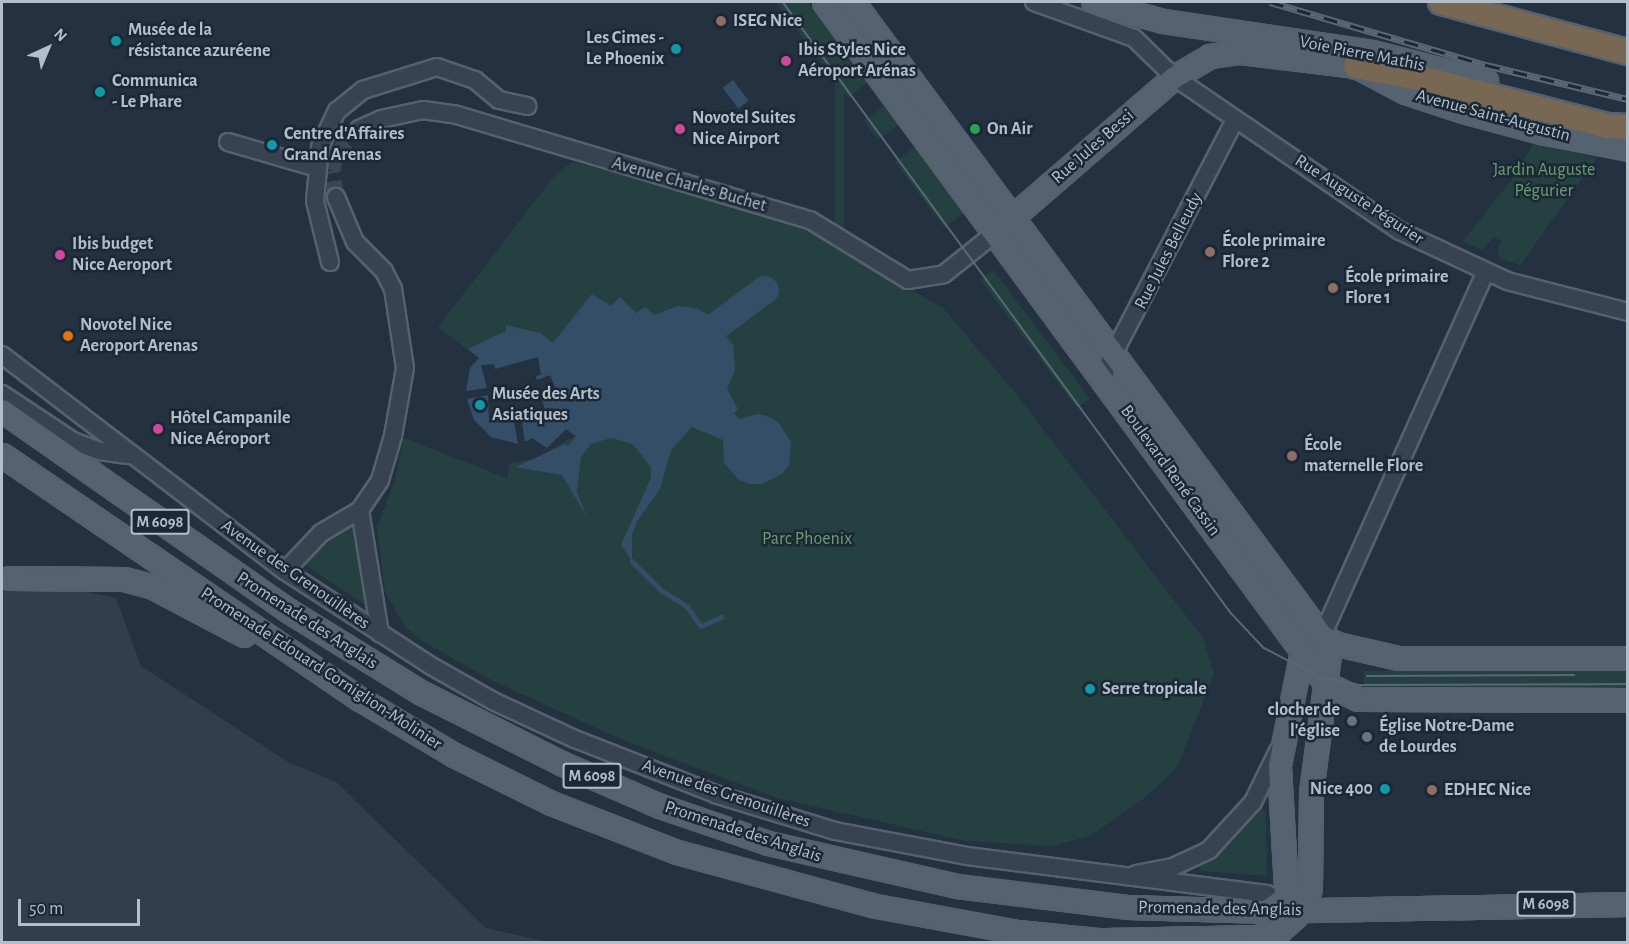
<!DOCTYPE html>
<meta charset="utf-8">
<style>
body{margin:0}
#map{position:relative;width:1629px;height:944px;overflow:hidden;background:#233140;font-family:"Alegreya Sans",sans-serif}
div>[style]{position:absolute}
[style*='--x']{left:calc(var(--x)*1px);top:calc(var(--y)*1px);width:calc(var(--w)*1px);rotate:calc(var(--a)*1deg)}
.airport>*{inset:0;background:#313e4d}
.green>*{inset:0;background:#254041;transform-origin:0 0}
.water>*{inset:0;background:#354e68;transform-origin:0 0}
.stream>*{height:4.5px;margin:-2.25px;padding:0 2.25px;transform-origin:2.25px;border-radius:2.25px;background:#354e68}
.river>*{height:28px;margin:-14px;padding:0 14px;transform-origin:14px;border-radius:14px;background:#354e68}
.minor-tunnel>*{height:16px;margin-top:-8px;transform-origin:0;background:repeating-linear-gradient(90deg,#394655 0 16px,transparent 0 24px)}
.roads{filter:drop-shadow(2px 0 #55616e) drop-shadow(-2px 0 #55616e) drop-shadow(0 2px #55616e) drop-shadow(0 -2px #55616e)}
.minor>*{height:16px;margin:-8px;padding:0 8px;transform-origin:8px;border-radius:8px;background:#374350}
.major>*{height:21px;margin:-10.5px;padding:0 10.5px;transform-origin:10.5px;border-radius:10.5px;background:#556270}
.highway>*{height:24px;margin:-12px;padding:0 12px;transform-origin:12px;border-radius:12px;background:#776753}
.tram>*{height:1.5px;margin:-0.75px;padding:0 0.75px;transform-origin:0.75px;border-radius:0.75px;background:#596777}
.rail>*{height:7px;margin-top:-3.5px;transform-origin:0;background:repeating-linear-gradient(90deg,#1c2835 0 14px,#596777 0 28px);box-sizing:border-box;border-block:2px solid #596777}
.dots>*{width:16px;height:16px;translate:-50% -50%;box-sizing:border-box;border:3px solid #1c2835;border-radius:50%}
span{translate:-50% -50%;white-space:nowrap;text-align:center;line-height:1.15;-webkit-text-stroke:5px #1c2835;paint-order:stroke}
.shield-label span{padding:2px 4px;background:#1c2835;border:2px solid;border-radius:4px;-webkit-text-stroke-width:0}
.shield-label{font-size:16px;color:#b3becb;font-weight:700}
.poi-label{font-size:18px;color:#b3becb;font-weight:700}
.left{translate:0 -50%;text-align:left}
.right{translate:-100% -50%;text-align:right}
.street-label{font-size:18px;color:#b3becb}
.park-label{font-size:18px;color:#699d72}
.frame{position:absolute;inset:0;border:3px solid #b3becb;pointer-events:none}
.north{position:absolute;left:18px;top:18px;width:60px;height:60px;-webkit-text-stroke:4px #1c2835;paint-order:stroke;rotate:44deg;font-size:16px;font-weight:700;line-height:24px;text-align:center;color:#b3becb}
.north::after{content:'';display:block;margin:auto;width:21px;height:27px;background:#b3becb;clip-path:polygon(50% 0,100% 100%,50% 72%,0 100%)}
.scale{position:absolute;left:18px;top:899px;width:122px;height:27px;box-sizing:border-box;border:3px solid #b3becb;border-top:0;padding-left:8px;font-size:18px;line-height:21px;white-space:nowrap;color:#b3becb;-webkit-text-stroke:4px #1c2835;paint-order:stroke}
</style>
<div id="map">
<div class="airport">
<div style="clip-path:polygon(11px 576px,116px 598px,141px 666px,288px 762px,336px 782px,486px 928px,548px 942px,2px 942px,2px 583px)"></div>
</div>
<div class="green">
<div style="clip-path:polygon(776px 2px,808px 2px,868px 82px,848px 98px)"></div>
<div style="left:835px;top:2px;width:9px;height:247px"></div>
<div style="left:885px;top:105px;width:24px;height:26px;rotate:54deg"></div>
<div style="clip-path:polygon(1533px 144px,1597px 158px,1520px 265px,1501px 259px,1497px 251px,1502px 241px,1493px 237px,1483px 250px,1463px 241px,1513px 178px)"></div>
<div style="left:915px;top:147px;width:82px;height:25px;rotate:53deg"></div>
<div style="clip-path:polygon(572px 162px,658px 184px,811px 231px,943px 308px,1014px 391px,1203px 638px,1214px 674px,1177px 768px,1143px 799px,1090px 836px,1051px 846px,966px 841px,777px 798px,628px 742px,493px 681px,424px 642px,407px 629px,385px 593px,377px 527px,394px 482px,404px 438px,507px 478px,510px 463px,534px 459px,575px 436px,566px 429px,547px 448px,532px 438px,525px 442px,521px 415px,546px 414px,540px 391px,548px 390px,549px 394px,555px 387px,550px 375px,537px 380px,536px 376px,541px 375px,538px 357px,495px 369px,494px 364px,480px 365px,479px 358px,438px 327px,555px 175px)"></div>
<div style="left:993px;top:270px;width:161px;height:16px;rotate:53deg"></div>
<div style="clip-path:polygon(351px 522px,355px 524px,368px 607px,305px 565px,322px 541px)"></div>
<div style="left:1364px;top:671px;width:263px;height:17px"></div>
<div style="clip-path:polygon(1261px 808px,1266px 811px,1267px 876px,1202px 871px,1198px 865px,1230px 844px)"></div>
</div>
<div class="water">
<div style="left:733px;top:80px;width:26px;height:13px;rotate:53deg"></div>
<div style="clip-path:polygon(592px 294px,611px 306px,620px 297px,636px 313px,645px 307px,654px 315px,678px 306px,695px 308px,710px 315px,733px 345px,735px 370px,727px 389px,738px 409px,734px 413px,739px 419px,758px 414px,769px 417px,779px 423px,791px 442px,789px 465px,782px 474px,762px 484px,750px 484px,739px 480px,724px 463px,723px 440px,692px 427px,671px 450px,660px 489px,638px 520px,632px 534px,632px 561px,621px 545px,651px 478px,651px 468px,633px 444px,611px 438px,591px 444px,581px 457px,577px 492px,587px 517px,562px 475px,516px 467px,565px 444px,568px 446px,576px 436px,566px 429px,547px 448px,532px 438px,525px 442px,521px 415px,546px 414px,540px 391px,548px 390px,549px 394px,555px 387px,550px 375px,537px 380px,536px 376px,541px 375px,538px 357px,495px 369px,494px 364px,481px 365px,487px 388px,466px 391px,470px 368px,479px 358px,468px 349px,506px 331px,506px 325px,540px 333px,553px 343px)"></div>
<div style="clip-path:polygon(488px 395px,489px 422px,513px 416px,518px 444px,491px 437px,474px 420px,467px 399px)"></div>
</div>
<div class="stream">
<div style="--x:632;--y:561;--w:41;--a:45"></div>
<div style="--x:661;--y:590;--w:31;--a:32"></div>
<div style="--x:687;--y:606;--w:24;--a:55"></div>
<div style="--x:701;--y:626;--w:22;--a:-24"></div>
</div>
<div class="river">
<div style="--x:719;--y:324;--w:57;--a:-36.5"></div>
</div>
<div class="minor-tunnel">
<div style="--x:336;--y:197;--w:27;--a:-98"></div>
<div style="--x:332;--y:170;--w:16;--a:-76"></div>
<div style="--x:336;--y:154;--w:34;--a:-47"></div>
</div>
<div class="roads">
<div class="minor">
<div style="--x:1034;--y:2;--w:106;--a:19.8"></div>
<div style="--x:1134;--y:38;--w:56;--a:44.3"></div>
<div style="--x:1174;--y:77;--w:273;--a:34.3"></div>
<div style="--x:1400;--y:231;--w:118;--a:25"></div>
<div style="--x:1507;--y:281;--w:125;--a:14.4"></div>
<div style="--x:359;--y:129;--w:24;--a:-24"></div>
<div style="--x:381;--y:119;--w:43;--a:-12.1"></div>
<div style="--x:423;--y:110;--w:34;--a:8"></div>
<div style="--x:457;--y:115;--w:368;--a:16.6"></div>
<div style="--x:810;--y:220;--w:115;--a:31.5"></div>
<div style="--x:908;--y:280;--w:36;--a:-9"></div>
<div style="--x:944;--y:274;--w:64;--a:-38.7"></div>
<div style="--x:228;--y:142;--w:93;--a:16.3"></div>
<div style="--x:330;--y:262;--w:63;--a:-103.8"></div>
<div style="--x:315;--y:201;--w:54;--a:-84.7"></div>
<div style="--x:320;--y:147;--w:40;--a:-65"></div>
<div style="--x:337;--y:111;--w:33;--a:-39"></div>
<div style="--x:363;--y:90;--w:77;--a:-17.3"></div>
<div style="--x:437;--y:67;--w:40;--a:18.9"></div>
<div style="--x:475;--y:80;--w:31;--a:40"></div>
<div style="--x:499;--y:100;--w:29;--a:12"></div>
<div style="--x:2;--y:355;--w:356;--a:37.4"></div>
<div style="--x:285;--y:571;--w:176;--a:33"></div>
<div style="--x:433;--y:667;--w:69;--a:29.5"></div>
<div style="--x:493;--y:701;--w:90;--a:24.9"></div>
<div style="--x:575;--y:739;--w:150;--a:21.4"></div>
<div style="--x:715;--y:794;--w:126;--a:17.1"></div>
<div style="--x:835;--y:831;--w:134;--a:10.7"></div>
<div style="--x:967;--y:856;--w:302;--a:7.2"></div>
<div style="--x:1267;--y:894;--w:24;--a:28"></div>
<div style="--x:1103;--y:381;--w:16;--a:-75"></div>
<div style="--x:1107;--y:366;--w:277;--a:-62.5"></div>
<div style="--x:2;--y:394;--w:85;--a:33.5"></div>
<div style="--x:73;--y:441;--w:28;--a:21"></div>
<div style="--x:99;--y:451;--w:29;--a:8"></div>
<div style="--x:360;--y:510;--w:125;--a:80.8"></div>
<div style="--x:285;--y:571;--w:52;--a:-46.5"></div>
<div style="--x:321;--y:533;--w:45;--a:-30.5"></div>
<div style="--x:360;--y:510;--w:36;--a:-56"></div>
<div style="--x:380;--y:480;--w:46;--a:-73.5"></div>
<div style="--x:393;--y:436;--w:69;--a:-80"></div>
<div style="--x:405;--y:368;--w:80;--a:-98.6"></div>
<div style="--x:393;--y:289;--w:20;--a:-117"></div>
<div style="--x:384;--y:271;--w:41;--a:-135"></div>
<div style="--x:355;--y:242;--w:49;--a:-112.9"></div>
<div style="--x:1322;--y:636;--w:398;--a:-65.8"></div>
<div style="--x:1136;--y:874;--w:38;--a:-11"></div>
<div style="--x:1173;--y:867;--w:40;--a:-25"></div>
<div style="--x:1209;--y:850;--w:65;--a:-47.5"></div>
<div style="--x:1253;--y:802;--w:57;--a:-63.9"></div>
</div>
<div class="major">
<div style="--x:824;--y:2;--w:847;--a:53.64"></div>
<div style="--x:1326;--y:684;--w:35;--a:25"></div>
<div style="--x:1358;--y:699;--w:270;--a:0.2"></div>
<div style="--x:853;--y:2;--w:789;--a:53.51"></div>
<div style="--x:1322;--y:636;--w:17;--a:28"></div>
<div style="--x:1337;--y:644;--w:63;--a:12.9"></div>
<div style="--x:1398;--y:658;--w:230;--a:0"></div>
<div style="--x:1093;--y:2;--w:73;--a:15.2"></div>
<div style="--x:1163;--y:21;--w:211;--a:8.4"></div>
<div style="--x:1372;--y:52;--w:118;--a:14.3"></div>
<div style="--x:1002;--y:226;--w:228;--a:-40.9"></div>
<div style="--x:1174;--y:77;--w:42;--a:-30.3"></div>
<div style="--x:1210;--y:56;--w:30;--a:-8"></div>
<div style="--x:1240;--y:52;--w:117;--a:6.9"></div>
<div style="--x:1356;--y:66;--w:55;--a:28"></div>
<div style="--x:1405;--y:92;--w:61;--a:18.1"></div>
<div style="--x:1463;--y:111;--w:85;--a:15"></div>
<div style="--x:1545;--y:133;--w:85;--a:10.9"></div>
<div style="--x:2;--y:410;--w:350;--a:35"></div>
<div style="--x:289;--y:611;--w:156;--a:31.7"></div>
<div style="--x:422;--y:693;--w:156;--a:26.7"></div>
<div style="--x:561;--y:763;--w:108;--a:23.5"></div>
<div style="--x:660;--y:806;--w:114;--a:18.9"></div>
<div style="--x:768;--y:843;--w:194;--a:12.8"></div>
<div style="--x:957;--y:886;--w:171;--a:7"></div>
<div style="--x:1127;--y:907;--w:139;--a:1.6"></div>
<div style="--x:1266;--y:911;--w:362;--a:-1.1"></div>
<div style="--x:2;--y:455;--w:433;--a:34.3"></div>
<div style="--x:360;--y:699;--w:109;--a:30.8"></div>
<div style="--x:454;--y:755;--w:108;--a:26.3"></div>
<div style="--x:551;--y:803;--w:135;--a:21.3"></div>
<div style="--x:677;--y:852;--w:206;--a:15.2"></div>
<div style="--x:876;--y:906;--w:144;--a:10.4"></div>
<div style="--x:1018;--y:932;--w:100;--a:5.7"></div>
<div style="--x:9;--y:578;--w:115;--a:0.5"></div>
<div style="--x:124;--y:579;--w:28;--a:15"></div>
<div style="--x:151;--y:586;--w:105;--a:27.8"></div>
<div style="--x:1266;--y:911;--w:21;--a:-35"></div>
<div style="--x:1283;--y:899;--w:11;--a:-75"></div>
<div style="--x:1286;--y:888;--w:123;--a:-93.3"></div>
<div style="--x:1279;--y:765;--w:116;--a:-78.6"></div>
<div style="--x:1105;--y:940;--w:151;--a:-1.1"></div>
<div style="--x:1256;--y:937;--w:23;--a:-13"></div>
<div style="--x:1278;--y:932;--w:24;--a:-42"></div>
<div style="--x:1296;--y:916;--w:31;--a:-63"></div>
<div style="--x:1310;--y:888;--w:96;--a:-89.4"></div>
<div style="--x:1311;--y:792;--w:137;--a:-82.5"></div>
<div style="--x:1329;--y:656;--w:21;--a:-109"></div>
</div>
<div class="highway">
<div style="--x:1441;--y:2;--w:194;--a:15"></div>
<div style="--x:1356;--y:66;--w:78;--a:11"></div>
<div style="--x:1433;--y:81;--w:181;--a:14.4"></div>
<div style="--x:1608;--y:126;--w:20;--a:3"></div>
</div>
</div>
<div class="tram">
<div style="--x:783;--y:2;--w:758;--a:53.75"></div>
<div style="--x:1231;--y:613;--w:48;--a:46.7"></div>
<div style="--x:1264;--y:648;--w:63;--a:27.4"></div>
<div style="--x:1320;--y:677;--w:41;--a:11.3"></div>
<div style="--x:1360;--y:685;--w:268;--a:-0.2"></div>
<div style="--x:1367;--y:676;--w:207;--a:-0.3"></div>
</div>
<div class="rail">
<div style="--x:1270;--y:2;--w:225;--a:16.3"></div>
<div style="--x:1486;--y:65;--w:146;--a:13.5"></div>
</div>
<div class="dots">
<div style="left:721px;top:21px;background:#8d6e63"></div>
<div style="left:116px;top:41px;background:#0f9aa8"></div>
<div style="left:676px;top:49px;background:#0f9aa8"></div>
<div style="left:786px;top:61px;background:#d1479c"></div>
<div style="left:100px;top:92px;background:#0f9aa8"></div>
<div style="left:680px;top:129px;background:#d1479c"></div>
<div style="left:975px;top:129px;background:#2e9e5b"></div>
<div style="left:272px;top:145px;background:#0f9aa8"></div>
<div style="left:1210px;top:252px;background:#8d6e63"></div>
<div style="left:60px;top:255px;background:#d1479c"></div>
<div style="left:1333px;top:288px;background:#8d6e63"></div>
<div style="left:68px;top:336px;background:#e8710a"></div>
<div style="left:480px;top:405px;background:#0f9aa8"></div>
<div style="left:158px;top:429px;background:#d1479c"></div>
<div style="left:1292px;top:456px;background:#8d6e63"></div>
<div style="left:1090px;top:689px;background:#0f9aa8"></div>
<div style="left:1352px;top:721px;background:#6b7280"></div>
<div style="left:1367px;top:737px;background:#6b7280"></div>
<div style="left:1385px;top:789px;background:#0f9aa8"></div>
<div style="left:1432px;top:790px;background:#8d6e63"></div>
</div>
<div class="shield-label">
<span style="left:160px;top:522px">M 6098</span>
<span style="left:592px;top:776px">M 6098</span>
<span style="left:1546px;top:904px">M 6098</span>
</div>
<div class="poi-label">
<span class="left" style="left:733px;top:21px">ISEG Nice</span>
<span class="left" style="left:128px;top:41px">Musée de la<br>résistance azuréene</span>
<span class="right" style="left:664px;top:49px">Les Cimes -<br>Le Phoenix</span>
<span class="left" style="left:798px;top:61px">Ibis Styles Nice<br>Aéroport Arénas</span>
<span class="left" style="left:112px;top:92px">Communica<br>- Le Phare</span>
<span class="left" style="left:692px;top:129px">Novotel Suites<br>Nice Airport</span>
<span class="left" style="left:987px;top:129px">On Air</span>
<span class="left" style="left:284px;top:145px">Centre d'Affaires<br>Grand Arenas</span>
<span class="left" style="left:1222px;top:252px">École primaire<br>Flore 2</span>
<span class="left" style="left:72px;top:255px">Ibis budget<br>Nice Aeroport</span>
<span class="left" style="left:1345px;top:288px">École primaire<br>Flore 1</span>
<span class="left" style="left:80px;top:336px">Novotel Nice<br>Aeroport Arenas</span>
<span class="left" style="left:492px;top:405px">Musée des Arts<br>Asiatiques</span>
<span class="left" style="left:170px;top:429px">Hôtel Campanile<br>Nice Aéroport</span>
<span class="left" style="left:1304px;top:456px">École<br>maternelle Flore</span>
<span class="left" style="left:1102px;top:689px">Serre tropicale</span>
<span class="right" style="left:1340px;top:721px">clocher de<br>l'église</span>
<span class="left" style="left:1379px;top:737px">Église Notre-Dame<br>de Lourdes</span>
<span class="right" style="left:1373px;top:789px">Nice 400</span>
<span class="left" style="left:1444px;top:790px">EDHEC Nice</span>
</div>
<div class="street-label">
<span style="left:1362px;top:54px;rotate:11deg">Voie Pierre Mathis</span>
<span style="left:1493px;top:116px;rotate:15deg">Avenue Saint-Augustin</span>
<span style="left:1093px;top:147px;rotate:-41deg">Rue Jules Bessi</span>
<span style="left:689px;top:185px;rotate:16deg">Avenue Charles Buchet</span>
<span style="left:1359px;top:200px;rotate:33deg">Rue Auguste Pégurier</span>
<span style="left:1169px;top:251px;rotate:-63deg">Rue Jules Belleudy</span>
<span style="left:1170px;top:471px;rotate:54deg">Boulevard René Cassin</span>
<span style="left:295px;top:575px;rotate:35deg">Avenue des Grenouillères</span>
<span style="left:307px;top:621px;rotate:33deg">Promenade des Anglais</span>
<span style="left:321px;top:669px;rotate:33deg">Promenade Edouard Corniglion-Molinier</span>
<span style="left:726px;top:794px;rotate:19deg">Avenue des Grenouillères</span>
<span style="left:743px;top:832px;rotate:18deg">Promenade des Anglais</span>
<span style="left:1220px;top:909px;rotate:1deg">Promenade des Anglais</span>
</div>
<div class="park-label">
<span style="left:1544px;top:181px">Jardin Auguste<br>Pégurier</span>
<span style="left:807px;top:539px">Parc Phoenix</span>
</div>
<div class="frame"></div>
<div class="north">N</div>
<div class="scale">50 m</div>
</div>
